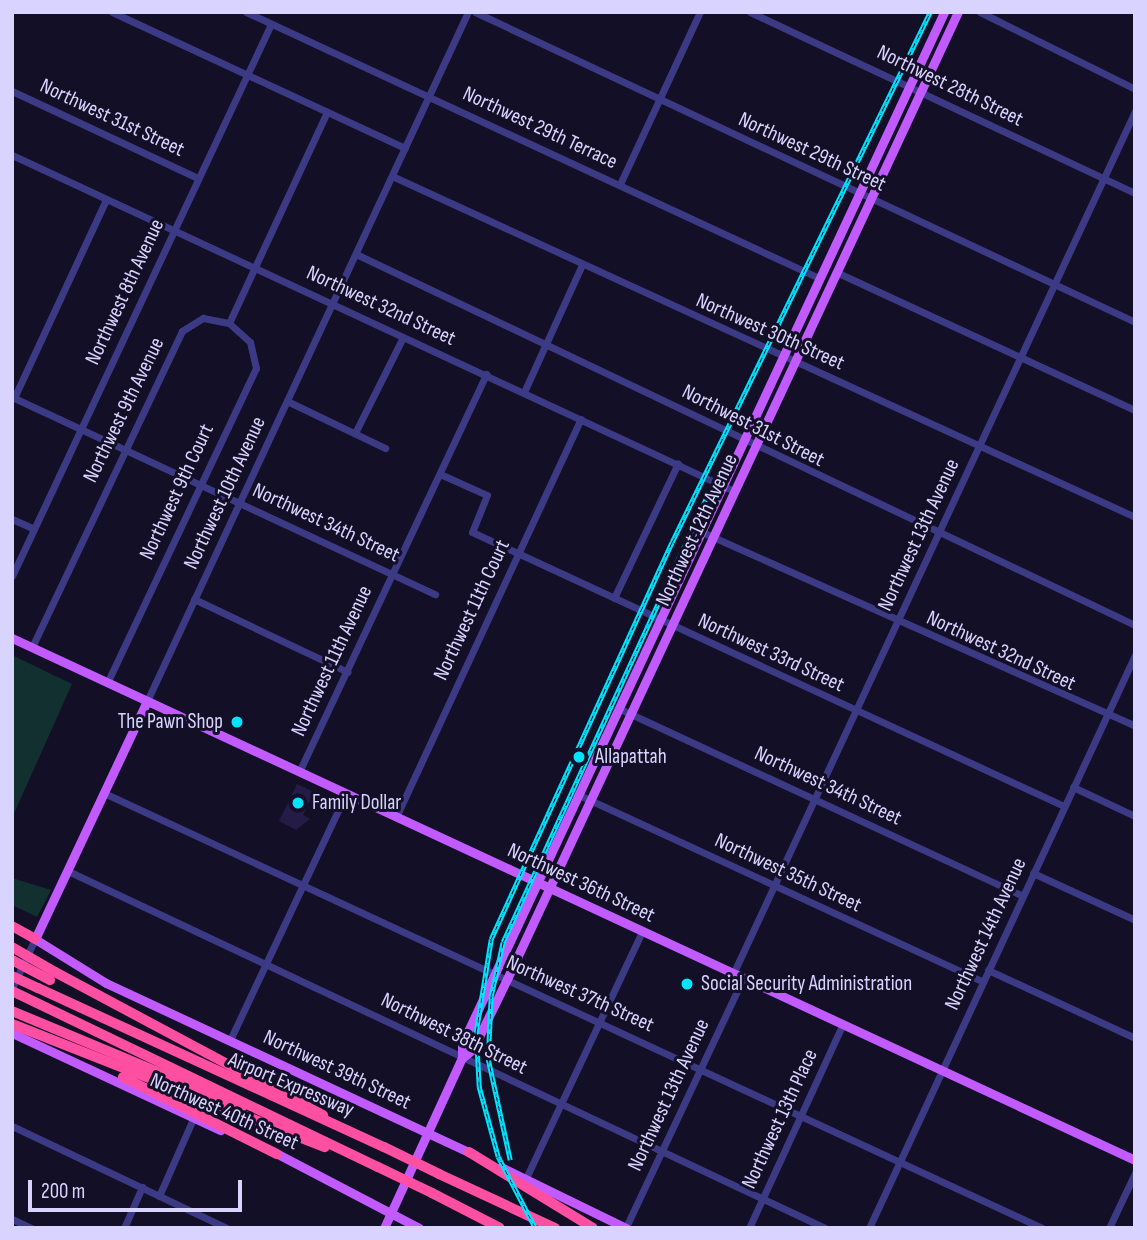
<!DOCTYPE html>
<style>
body{margin:0}
#map{position:relative;width:1147px;height:1240px;overflow:hidden;background:#130f26;font-family:"Sofia Sans Condensed",sans-serif}
div>[style]{position:absolute}
[style*='--x']{left:calc(var(--x)*1px);top:calc(var(--y)*1px);width:calc(var(--w)*1px);rotate:calc(var(--a)*1deg)}
.green>*{inset:0;background:#12302f}
.building>*{inset:0;background:#241b47}
.minor>*{height:7px;margin:-3.5px;padding:0 3.5px;transform-origin:3.5px;border-radius:3.5px;background:#3d3a85}
.major>*{height:9px;margin:-4.5px;padding:0 4.5px;transform-origin:4.5px;border-radius:4.5px;background:#c25bff}
.highway>*{height:10px;margin:-5px;padding:0 5px;transform-origin:5px;border-radius:5px;background:#ff4fa3}
.rail>*{height:4.5px;margin-top:-2.25px;transform-origin:0;background:repeating-linear-gradient(90deg,#130f26 0 5px,#00e5ff 0 10px);box-sizing:border-box;border-block:2px solid #00e5ff}
.highway-bridge>*{height:10px;margin:-5px;padding:0 5px;transform-origin:5px;border-radius:5px;background:#ff4fa3}
.dots>*{width:19px;height:19px;translate:-50% -50%;box-sizing:border-box;border:4px solid #130f26;border-radius:50%}
span{translate:-50% -50%;white-space:nowrap;text-align:center;line-height:1.15;-webkit-text-stroke:6px #130f26;paint-order:stroke}
.street-label{font-size:21px;color:#d9d4ff}
.poi-label{font-size:21px;color:#d9d4ff}
.right{translate:-100% -50%;text-align:right}
.left{translate:0 -50%;text-align:left}
.frame{position:absolute;inset:0;border:14px solid #d9d4ff;pointer-events:none}
.scale{position:absolute;left:28px;top:1180px;width:214px;height:32px;box-sizing:border-box;border:4px solid #d9d4ff;border-top:0;padding-left:9px;font-size:21px;line-height:24px;white-space:nowrap;color:#d9d4ff;-webkit-text-stroke:5px #130f26;paint-order:stroke}
</style>
<div id="map">
<div class="green">
<div style="clip-path:polygon(12px 655px,72px 684px,12px 818px)"></div>
<div style="clip-path:polygon(12px 878px,51px 890px,37px 917px,12px 905px)"></div>
</div>
<div class="building">
<div style="clip-path:polygon(297px 784px,314px 792px,303px 815px,310px 819px,296px 830px,279px 821px)"></div>
</div>
<div class="minor">
<div style="--x:112;--y:12;--w:323;--a:24.9"></div>
<div style="--x:246;--y:12;--w:632;--a:24.9"></div>
<div style="--x:475;--y:12;--w:729;--a:25.16"></div>
<div style="--x:750;--y:12;--w:425;--a:25.2"></div>
<div style="--x:980;--y:12;--w:173;--a:26.4"></div>
<div style="--x:12;--y:91;--w:205;--a:25.1"></div>
<div style="--x:12;--y:155;--w:796;--a:24.96"></div>
<div style="--x:392;--y:176;--w:818;--a:24.65"></div>
<div style="--x:620;--y:184;--w:190;--a:-65.1"></div>
<div style="--x:356;--y:254;--w:863;--a:25.47"></div>
<div style="--x:836;--y:272;--w:329;--a:24.8"></div>
<div style="--x:229;--y:323;--w:233;--a:-65.1"></div>
<div style="--x:524;--y:392;--w:140;--a:-65.5"></div>
<div style="--x:12;--y:397;--w:467;--a:25"></div>
<div style="--x:14;--y:398;--w:218;--a:-65.1"></div>
<div style="--x:287;--y:401;--w:109;--a:25.6"></div>
<div style="--x:355;--y:433;--w:107;--a:-63.4"></div>
<div style="--x:440;--y:474;--w:51;--a:24.1"></div>
<div style="--x:487;--y:495;--w:40;--a:112"></div>
<div style="--x:472;--y:532;--w:652;--a:24.84"></div>
<div style="--x:12;--y:519;--w:24;--a:24"></div>
<div style="--x:702;--y:532;--w:474;--a:24.1"></div>
<div style="--x:12;--y:576;--w:610;--a:-64.86"></div>
<div style="--x:614;--y:598;--w:149;--a:-64.6"></div>
<div style="--x:194;--y:599;--w:170;--a:25.4"></div>
<div style="--x:32;--y:647;--w:350;--a:-64.6"></div>
<div style="--x:182;--y:331;--w:25;--a:-32"></div>
<div style="--x:203;--y:318;--w:26;--a:11"></div>
<div style="--x:108;--y:681;--w:346;--a:-64.7"></div>
<div style="--x:256;--y:368;--w:27;--a:-103"></div>
<div style="--x:250;--y:342;--w:28;--a:-138"></div>
<div style="--x:147;--y:701;--w:760;--a:-65.02"></div>
<div style="--x:620;--y:709;--w:443;--a:24.9"></div>
<div style="--x:299;--y:772;--w:440;--a:-64.8"></div>
<div style="--x:1073;--y:787;--w:68;--a:25.1"></div>
<div style="--x:104;--y:793;--w:1034;--a:24.88"></div>
<div style="--x:579;--y:795;--w:445;--a:24.8"></div>
<div style="--x:396;--y:817;--w:439;--a:-65.1"></div>
<div style="--x:68;--y:871;--w:837;--a:25.25"></div>
<div style="--x:1033;--y:873;--w:112;--a:24.7"></div>
<div style="--x:988;--y:970;--w:162;--a:24.8"></div>
<div style="--x:733;--y:974;--w:952;--a:-65.02"></div>
<div style="--x:12;--y:988;--w:54;--a:-64.9"></div>
<div style="--x:230;--y:1040;--w:272;--a:-64.8"></div>
<div style="--x:12;--y:1126;--w:238;--a:25.4"></div>
<div style="--x:526;--y:1178;--w:272;--a:-64.8"></div>
<div style="--x:159;--y:1196;--w:84;--a:-66.2"></div>
<div style="--x:12;--y:1219;--w:21;--a:25"></div>
<div style="--x:626;--y:1227;--w:275;--a:-64.8"></div>
<div style="--x:124;--y:1228;--w:45;--a:-66.3"></div>
<div style="--x:749;--y:1228;--w:225;--a:-65.3"></div>
<div style="--x:869;--y:1228;--w:632;--a:-65.1"></div>
<div style="--x:1109;--y:1228;--w:61;--a:-64.7"></div>
</div>
<div class="major">
<div style="--x:12;--y:638;--w:1238;--a:24.93"></div>
<div style="--x:147;--y:701;--w:263;--a:115.2"></div>
<div style="--x:35;--y:939;--w:84;--a:31.8"></div>
<div style="--x:106;--y:983;--w:407;--a:25"></div>
<div style="--x:12;--y:1033;--w:230;--a:25"></div>
<div style="--x:462;--y:1058;--w:14;--a:-39"></div>
<div style="--x:473;--y:1049;--w:78;--a:-64.1"></div>
<div style="--x:507;--y:979;--w:1067;--a:-65"></div>
<div style="--x:272;--y:1151;--w:166;--a:27.6"></div>
<div style="--x:501;--y:1167;--w:139;--a:26"></div>
<div style="--x:384;--y:1228;--w:187;--a:-65.4"></div>
<div style="--x:462;--y:1058;--w:14;--a:-90"></div>
<div style="--x:462;--y:1044;--w:1139;--a:-64.96"></div>
</div>
<div class="highway">
<div style="--x:12;--y:926;--w:26;--a:29"></div>
<div style="--x:55;--y:972;--w:304;--a:28.1"></div>
<div style="--x:38;--y:988;--w:381;--a:24.7"></div>
<div style="--x:12;--y:991;--w:406;--a:25.7"></div>
<div style="--x:12;--y:1011;--w:249;--a:22.7"></div>
<div style="--x:12;--y:1024;--w:336;--a:21.5"></div>
<div style="--x:123;--y:1077;--w:172;--a:26.6"></div>
<div style="--x:469;--y:1152;--w:145;--a:31.5"></div>
<div style="--x:439;--y:1174;--w:128;--a:25"></div>
<div style="--x:432;--y:1193;--w:76;--a:27.2"></div>
</div>
<div class="rail">
<div style="--x:510;--y:1160;--w:103;--a:-102.3"></div>
<div style="--x:488;--y:1059;--w:63;--a:-87.3"></div>
<div style="--x:491;--y:996;--w:55;--a:-77.5"></div>
<div style="--x:503;--y:942;--w:495;--a:-65.4"></div>
<div style="--x:535;--y:1228;--w:80;--a:-117.5"></div>
<div style="--x:498;--y:1157;--w:73;--a:-105.2"></div>
<div style="--x:479;--y:1087;--w:55;--a:-93.1"></div>
<div style="--x:476;--y:1032;--w:94;--a:-80.8"></div>
<div style="--x:491;--y:939;--w:436;--a:-65.5"></div>
<div style="--x:672;--y:542;--w:589;--a:-64.04"></div>
</div>
<div class="highway-bridge">
<div style="--x:12;--y:947;--w:50;--a:30.2"></div>
<div style="--x:12;--y:960;--w:43;--a:27.8"></div>
<div style="--x:12;--y:976;--w:29;--a:25"></div>
<div style="--x:384;--y:1147;--w:61;--a:26.1"></div>
<div style="--x:378;--y:1167;--w:60;--a:25.7"></div>
</div>
<div class="dots">
<div style="left:237px;top:722px;background:#00e5ff"></div>
<div style="left:579px;top:757px;background:#00e5ff"></div>
<div style="left:298px;top:803px;background:#00e5ff"></div>
<div style="left:687px;top:984px;background:#00e5ff"></div>
</div>
<div class="street-label">
<span style="left:950px;top:86px;rotate:26deg">Northwest 28th Street</span>
<span style="left:112px;top:118px;rotate:25deg">Northwest 31st Street</span>
<span style="left:540px;top:128px;rotate:25deg">Northwest 29th Terrace</span>
<span style="left:812px;top:152px;rotate:25deg">Northwest 29th Street</span>
<span style="left:125px;top:292px;rotate:-65deg">Northwest 8th Avenue</span>
<span style="left:381px;top:306px;rotate:25deg">Northwest 32nd Street</span>
<span style="left:770px;top:332px;rotate:24deg">Northwest 30th Street</span>
<span style="left:124px;top:410px;rotate:-64deg">Northwest 9th Avenue</span>
<span style="left:753px;top:426px;rotate:27deg">Northwest 31st Street</span>
<span style="left:177px;top:492px;rotate:-65deg">Northwest 9th Court</span>
<span style="left:225px;top:493px;rotate:-65deg">Northwest 10th Avenue</span>
<span style="left:326px;top:523px;rotate:25deg">Northwest 34th Street</span>
<span style="left:697px;top:530px;rotate:-65deg">Northwest 12th Avenue</span>
<span style="left:919px;top:535px;rotate:-65deg">Northwest 13th Avenue</span>
<span style="left:472px;top:610px;rotate:-65deg">Northwest 11th Court</span>
<span style="left:1001px;top:651px;rotate:25deg">Northwest 32nd Street</span>
<span style="left:771px;top:653px;rotate:25deg">Northwest 33rd Street</span>
<span style="left:332px;top:661px;rotate:-65deg">Northwest 11th Avenue</span>
<span style="left:828px;top:786px;rotate:25deg">Northwest 34th Street</span>
<span style="left:788px;top:873px;rotate:25deg">Northwest 35th Street</span>
<span style="left:581px;top:883px;rotate:25deg">Northwest 36th Street</span>
<span style="left:986px;top:934px;rotate:-65deg">Northwest 14th Avenue</span>
<span style="left:580px;top:994px;rotate:24deg">Northwest 37th Street</span>
<span style="left:454px;top:1034px;rotate:26deg">Northwest 38th Street</span>
<span style="left:337px;top:1070px;rotate:25deg">Northwest 39th Street</span>
<span style="left:291px;top:1085px;rotate:23deg">Airport Expressway</span>
<span style="left:669px;top:1095px;rotate:-65deg">Northwest 13th Avenue</span>
<span style="left:224px;top:1112px;rotate:24deg">Northwest 40th Street</span>
<span style="left:780px;top:1119px;rotate:-65deg">Northwest 13th Place</span>
</div>
<div class="poi-label">
<span class="right" style="left:223px;top:722px">The Pawn Shop</span>
<span class="left" style="left:595px;top:757px">Allapattah</span>
<span class="left" style="left:312px;top:803px">Family Dollar</span>
<span class="left" style="left:701px;top:984px">Social Security Administration</span>
</div>
<div class="frame"></div>
<div class="scale">200 m</div>
</div>
